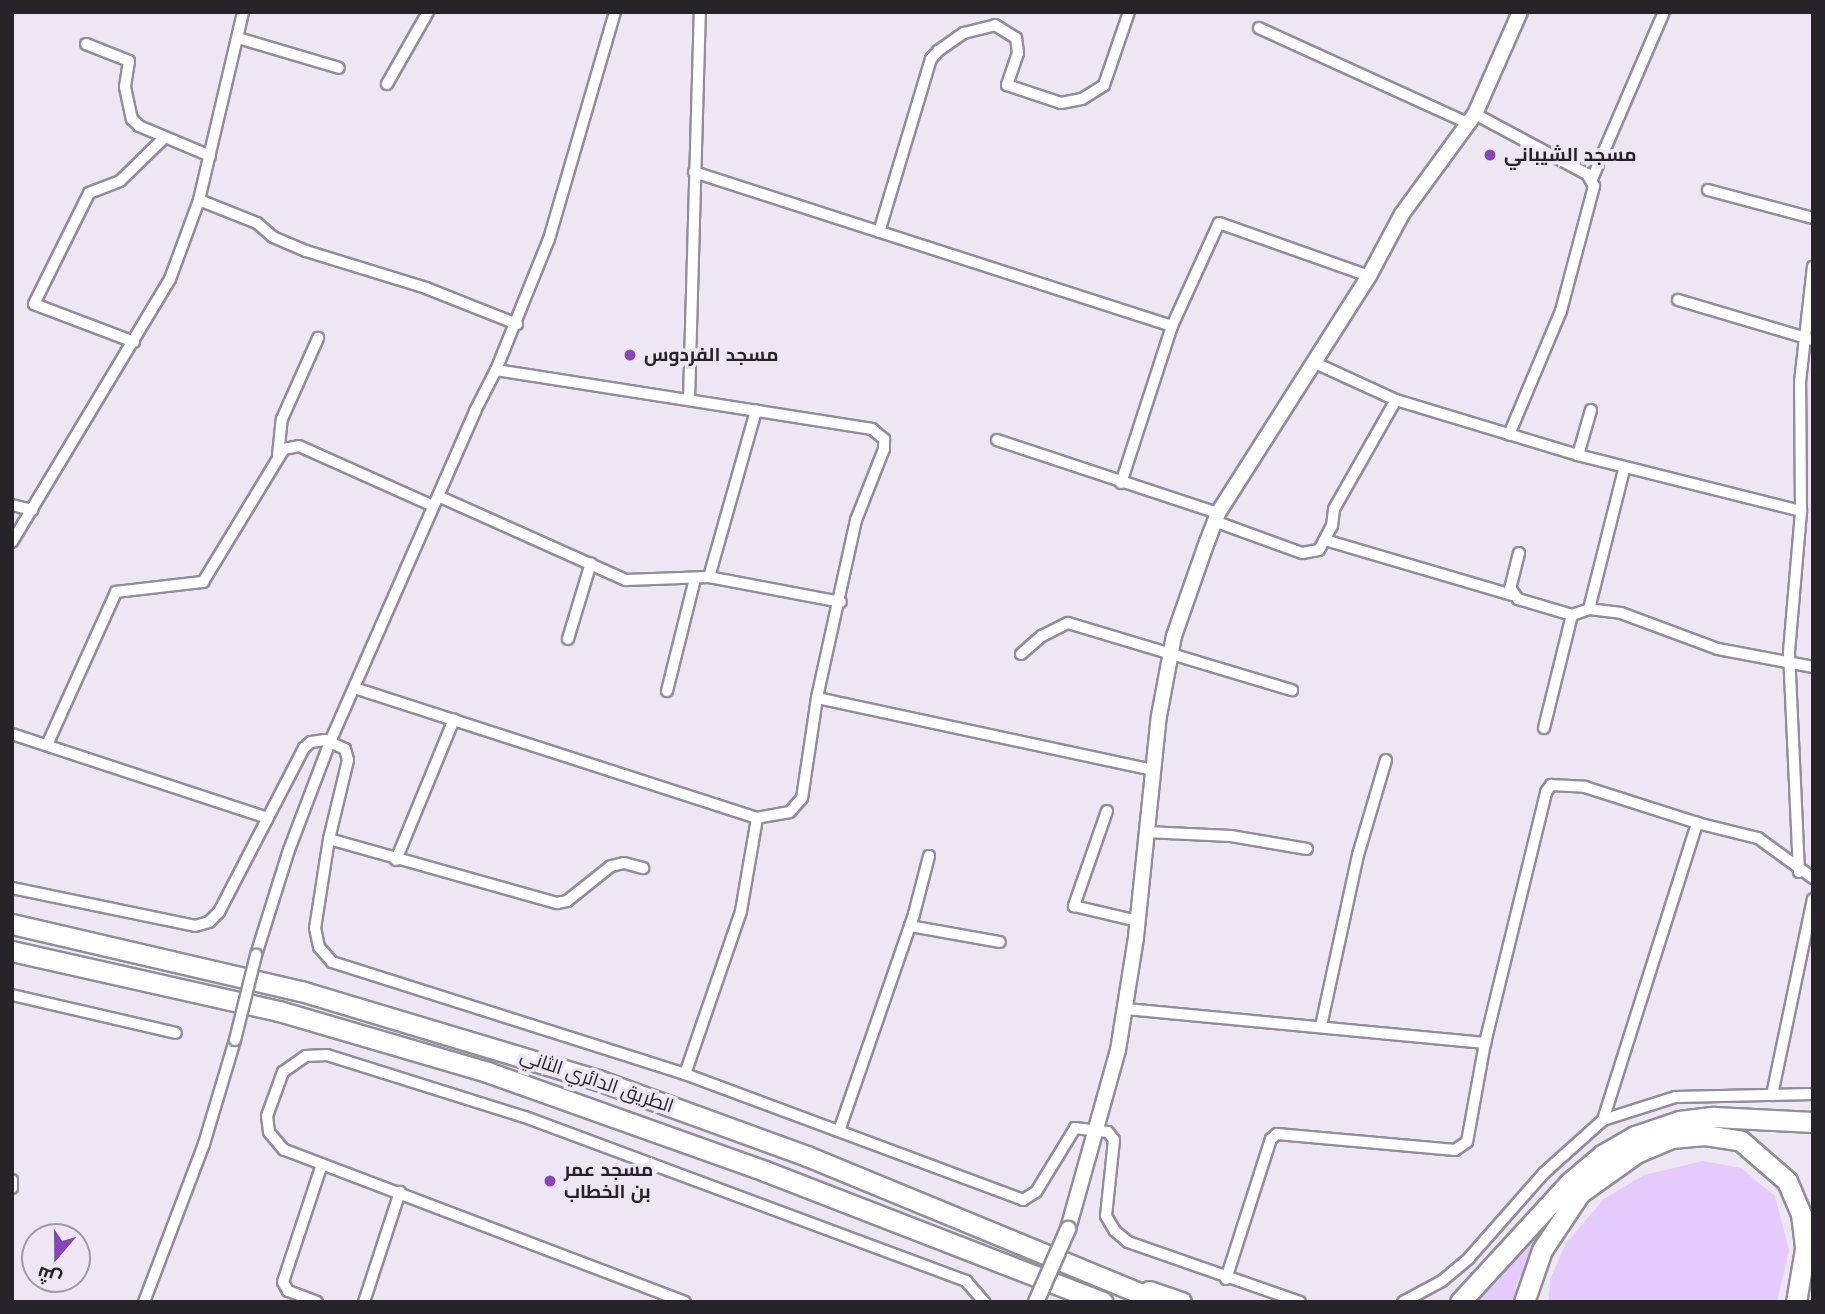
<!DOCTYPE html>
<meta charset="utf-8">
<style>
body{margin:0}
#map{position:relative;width:1825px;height:1314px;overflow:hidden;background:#ede7f4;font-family:Montserrat,Cairo,sans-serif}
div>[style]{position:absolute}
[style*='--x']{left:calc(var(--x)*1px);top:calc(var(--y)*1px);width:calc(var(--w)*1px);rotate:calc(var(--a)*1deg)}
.green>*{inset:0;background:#e5cbfd}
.roads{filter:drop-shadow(2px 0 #938d99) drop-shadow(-2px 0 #938d99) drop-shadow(0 2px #938d99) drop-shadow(0 -2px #938d99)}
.minor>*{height:10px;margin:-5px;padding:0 5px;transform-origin:5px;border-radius:5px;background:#fff}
.tertiary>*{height:14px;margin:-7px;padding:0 7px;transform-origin:7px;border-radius:7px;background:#fff}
.trunk>*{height:19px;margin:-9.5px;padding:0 9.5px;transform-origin:9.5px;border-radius:9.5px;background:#fff}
.bridges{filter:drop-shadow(2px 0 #938d99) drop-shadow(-2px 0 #938d99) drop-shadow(0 2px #938d99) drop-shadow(0 -2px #938d99)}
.minor-bridge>*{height:10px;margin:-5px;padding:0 5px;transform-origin:5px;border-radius:5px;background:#fff}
.tertiary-bridge>*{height:14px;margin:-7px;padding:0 7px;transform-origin:7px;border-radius:7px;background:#fff}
.dots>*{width:19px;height:19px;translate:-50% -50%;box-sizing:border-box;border:4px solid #ede7f4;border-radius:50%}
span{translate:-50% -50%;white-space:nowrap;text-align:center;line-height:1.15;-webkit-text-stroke:7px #ede7f4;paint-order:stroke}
.poi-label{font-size:19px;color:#272429;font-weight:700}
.left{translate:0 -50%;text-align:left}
.street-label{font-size:19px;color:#272429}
.frame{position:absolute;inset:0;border:14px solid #272429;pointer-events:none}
.north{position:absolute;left:21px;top:1223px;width:70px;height:70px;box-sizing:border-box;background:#ede7f4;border:2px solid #9e99a3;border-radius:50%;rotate:200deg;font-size:19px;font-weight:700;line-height:28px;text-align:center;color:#272429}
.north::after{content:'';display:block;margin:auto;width:24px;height:32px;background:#8945b8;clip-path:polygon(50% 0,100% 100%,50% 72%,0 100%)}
</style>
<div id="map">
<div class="green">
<div style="clip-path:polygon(1703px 1161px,1741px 1168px,1775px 1196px,1789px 1250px,1777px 1302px,1548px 1302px,1551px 1277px,1566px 1243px,1604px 1199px,1644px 1175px)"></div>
<div style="clip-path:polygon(1559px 1201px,1516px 1285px,1514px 1302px,1474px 1302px,1496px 1283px)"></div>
</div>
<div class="roads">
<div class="minor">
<div style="--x:1259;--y:28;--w:229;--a:24.5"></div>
<div style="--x:238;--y:38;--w:105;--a:16.5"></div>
<div style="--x:86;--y:44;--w:46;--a:21.6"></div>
<div style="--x:129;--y:61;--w:26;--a:99"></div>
<div style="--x:125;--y:87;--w:33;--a:78"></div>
<div style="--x:132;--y:119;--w:10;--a:45"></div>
<div style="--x:139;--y:126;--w:77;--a:22.9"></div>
<div style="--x:387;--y:84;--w:83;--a:-60.3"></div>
<div style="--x:1475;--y:114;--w:127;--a:28.2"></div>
<div style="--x:1587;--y:174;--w:14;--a:60"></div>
<div style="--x:1594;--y:186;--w:129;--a:104.8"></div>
<div style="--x:1561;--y:311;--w:134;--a:112.8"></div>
<div style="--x:694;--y:172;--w:502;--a:17.86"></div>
<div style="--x:1592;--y:179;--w:182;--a:-66.7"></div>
<div style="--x:1708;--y:190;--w:109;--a:14.9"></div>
<div style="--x:199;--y:200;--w:62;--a:21.6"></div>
<div style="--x:257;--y:223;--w:21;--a:41"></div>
<div style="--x:273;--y:237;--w:36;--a:23"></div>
<div style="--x:306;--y:251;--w:126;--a:17.1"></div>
<div style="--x:426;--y:288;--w:98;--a:21.6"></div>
<div style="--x:879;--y:232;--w:181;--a:-73.3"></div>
<div style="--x:931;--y:59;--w:11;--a:-49"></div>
<div style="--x:938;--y:51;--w:32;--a:-35"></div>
<div style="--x:964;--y:33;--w:32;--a:-14"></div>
<div style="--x:995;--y:25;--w:25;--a:32"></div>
<div style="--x:1016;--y:38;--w:15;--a:82"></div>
<div style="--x:1018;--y:53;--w:34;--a:109"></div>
<div style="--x:1007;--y:85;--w:57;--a:18.4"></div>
<div style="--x:1061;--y:103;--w:21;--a:-11"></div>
<div style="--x:1082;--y:99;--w:26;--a:-32"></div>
<div style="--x:1104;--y:85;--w:77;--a:-71.1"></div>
<div style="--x:1678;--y:300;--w:141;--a:16.5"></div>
<div style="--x:134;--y:342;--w:107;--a:-159.2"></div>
<div style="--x:34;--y:304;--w:124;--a:-63.6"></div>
<div style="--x:89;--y:193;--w:33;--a:-21"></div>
<div style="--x:120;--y:181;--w:60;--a:-44.3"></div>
<div style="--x:1313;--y:362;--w:91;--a:24.6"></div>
<div style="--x:496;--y:370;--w:141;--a:-68"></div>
<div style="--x:549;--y:239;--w:236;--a:-73.8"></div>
<div style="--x:689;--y:400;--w:388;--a:-88.4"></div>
<div style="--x:1591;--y:410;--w:47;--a:106.1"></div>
<div style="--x:1578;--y:455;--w:230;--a:14.1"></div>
<div style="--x:997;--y:440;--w:233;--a:18.3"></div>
<div style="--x:278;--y:455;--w:36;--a:-84"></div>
<div style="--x:282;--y:419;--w:89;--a:-66"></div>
<div style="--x:1121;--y:483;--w:165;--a:-72"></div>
<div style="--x:1172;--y:326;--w:113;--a:-65.5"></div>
<div style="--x:1219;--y:223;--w:159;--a:19.5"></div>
<div style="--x:438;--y:496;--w:206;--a:24.1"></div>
<div style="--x:626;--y:580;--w:83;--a:-2.1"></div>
<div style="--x:709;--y:577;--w:134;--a:10.7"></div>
<div style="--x:12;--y:505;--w:21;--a:14"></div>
<div style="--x:1214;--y:521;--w:94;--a:20"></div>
<div style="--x:1302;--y:553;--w:17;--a:-10"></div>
<div style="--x:1319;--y:550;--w:27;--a:-62"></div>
<div style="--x:1332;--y:526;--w:17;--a:-83"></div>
<div style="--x:1334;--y:509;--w:125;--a:-60.4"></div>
<div style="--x:1396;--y:400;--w:190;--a:16.8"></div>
<div style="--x:1325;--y:540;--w:195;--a:16.4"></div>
<div style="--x:12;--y:542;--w:307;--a:-59"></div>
<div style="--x:170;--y:279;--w:84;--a:-69.8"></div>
<div style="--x:199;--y:200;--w:193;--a:-76.8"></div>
<div style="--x:1519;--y:553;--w:36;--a:104"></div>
<div style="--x:1510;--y:588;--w:14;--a:54"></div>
<div style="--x:1518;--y:599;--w:56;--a:16.5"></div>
<div style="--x:1572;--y:615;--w:18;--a:-19"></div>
<div style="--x:1589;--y:609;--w:32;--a:7"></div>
<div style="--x:1621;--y:613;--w:103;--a:20.4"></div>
<div style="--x:1718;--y:649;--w:97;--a:10.7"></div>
<div style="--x:709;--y:577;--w:173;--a:-74.2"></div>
<div style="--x:1589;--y:609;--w:143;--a:-75.9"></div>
<div style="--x:568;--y:639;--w:79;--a:-73.2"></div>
<div style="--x:1021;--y:654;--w:28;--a:-41"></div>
<div style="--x:1042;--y:636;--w:29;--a:-27"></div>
<div style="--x:1068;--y:623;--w:234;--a:16.7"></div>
<div style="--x:667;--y:691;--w:115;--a:-76"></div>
<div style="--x:817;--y:698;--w:344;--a:12.1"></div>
<div style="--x:1544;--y:728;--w:116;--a:-76.1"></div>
<div style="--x:12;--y:734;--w:269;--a:18.2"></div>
<div style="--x:47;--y:745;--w:168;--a:-65.7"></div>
<div style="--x:116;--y:592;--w:88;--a:-6.6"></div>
<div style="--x:203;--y:582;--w:156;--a:-58.7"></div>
<div style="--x:284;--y:449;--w:15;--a:-11"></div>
<div style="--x:299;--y:446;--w:147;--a:24.1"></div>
<div style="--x:1107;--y:811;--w:101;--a:109.2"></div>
<div style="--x:1074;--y:906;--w:66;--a:13.2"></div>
<div style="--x:1146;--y:832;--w:85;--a:2.7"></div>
<div style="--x:1231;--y:836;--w:77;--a:9.7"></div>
<div style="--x:329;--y:839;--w:237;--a:15.7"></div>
<div style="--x:557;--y:903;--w:10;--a:-11"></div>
<div style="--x:567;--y:901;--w:56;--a:-38.5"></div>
<div style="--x:611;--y:866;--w:13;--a:-13"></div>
<div style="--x:624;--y:863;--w:20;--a:15"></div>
<div style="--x:396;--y:860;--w:152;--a:-67.6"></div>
<div style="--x:1799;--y:872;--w:220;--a:-92.6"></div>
<div style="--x:1789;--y:652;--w:142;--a:-85.1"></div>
<div style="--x:1801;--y:511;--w:129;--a:-90.4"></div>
<div style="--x:1800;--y:382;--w:116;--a:-83.6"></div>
<div style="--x:12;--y:888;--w:187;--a:11.7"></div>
<div style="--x:195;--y:926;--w:15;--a:-16"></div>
<div style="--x:209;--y:922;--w:14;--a:-45"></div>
<div style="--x:219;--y:912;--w:185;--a:-62.6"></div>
<div style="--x:304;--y:748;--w:9;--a:-41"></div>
<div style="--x:311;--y:742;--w:14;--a:-8"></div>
<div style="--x:325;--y:740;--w:22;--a:24"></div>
<div style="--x:345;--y:749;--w:11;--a:75"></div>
<div style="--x:348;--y:760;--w:81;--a:103.5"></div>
<div style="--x:329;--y:839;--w:90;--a:98.9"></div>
<div style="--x:315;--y:928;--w:19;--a:78"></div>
<div style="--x:319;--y:947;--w:20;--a:49"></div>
<div style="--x:332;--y:962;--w:370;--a:17.6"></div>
<div style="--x:685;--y:1074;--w:361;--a:20.4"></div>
<div style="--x:1023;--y:1200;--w:15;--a:-32"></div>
<div style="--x:1036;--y:1192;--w:75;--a:-58.6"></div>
<div style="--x:1075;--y:1128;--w:33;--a:7"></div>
<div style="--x:1108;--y:1132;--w:10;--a:53"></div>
<div style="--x:1114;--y:1140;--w:76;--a:96"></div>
<div style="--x:1106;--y:1216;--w:17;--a:59"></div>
<div style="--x:1115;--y:1231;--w:17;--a:40"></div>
<div style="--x:1128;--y:1242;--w:182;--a:19.2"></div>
<div style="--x:910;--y:926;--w:91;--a:10.1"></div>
<div style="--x:256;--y:955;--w:110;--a:-72.6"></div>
<div style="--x:289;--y:850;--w:116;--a:-69.2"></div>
<div style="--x:330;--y:742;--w:361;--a:-66.3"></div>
<div style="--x:475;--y:411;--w:46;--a:-62.9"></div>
<div style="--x:496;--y:370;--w:381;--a:8.9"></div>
<div style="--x:872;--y:429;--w:16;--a:40"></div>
<div style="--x:884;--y:439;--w:10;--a:90"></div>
<div style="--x:884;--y:449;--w:76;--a:111.5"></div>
<div style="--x:856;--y:520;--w:182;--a:102.4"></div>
<div style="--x:817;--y:698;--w:101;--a:98.5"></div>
<div style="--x:802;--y:798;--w:18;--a:131"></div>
<div style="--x:790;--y:812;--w:34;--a:170"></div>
<div style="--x:757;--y:818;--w:423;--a:-162.1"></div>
<div style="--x:12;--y:995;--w:168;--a:13"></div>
<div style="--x:1126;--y:1009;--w:361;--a:5.4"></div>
<div style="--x:1321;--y:1026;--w:175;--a:-77.8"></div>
<div style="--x:1358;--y:855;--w:99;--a:-73.6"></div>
<div style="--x:685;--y:1074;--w:172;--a:-71"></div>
<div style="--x:741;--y:911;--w:94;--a:-80.2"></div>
<div style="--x:1772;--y:1095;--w:200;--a:-78.2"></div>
<div style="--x:1603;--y:1120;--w:312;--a:-72.4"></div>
<div style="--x:1697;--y:823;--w:63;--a:13.8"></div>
<div style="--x:1758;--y:838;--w:68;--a:36"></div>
<div style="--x:839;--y:1131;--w:230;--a:-70.9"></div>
<div style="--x:914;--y:914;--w:60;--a:-75.5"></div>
<div style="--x:12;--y:1180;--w:8;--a:90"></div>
<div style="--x:1226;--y:1279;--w:147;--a:-72.2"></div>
<div style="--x:1271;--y:1139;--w:8;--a:-40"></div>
<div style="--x:1277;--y:1134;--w:179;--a:5.1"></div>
<div style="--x:1455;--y:1150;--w:14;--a:-34"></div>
<div style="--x:1467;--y:1142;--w:101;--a:-79.7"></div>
<div style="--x:1485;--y:1043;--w:258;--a:-76.3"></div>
<div style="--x:1546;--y:792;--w:9;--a:-54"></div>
<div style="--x:1551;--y:785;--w:34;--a:3"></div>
<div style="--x:1585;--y:787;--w:118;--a:17.8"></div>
<div style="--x:144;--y:1302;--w:169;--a:-69.2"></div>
<div style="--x:204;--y:1144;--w:109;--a:-73.4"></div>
<div style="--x:317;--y:1302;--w:31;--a:-159"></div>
<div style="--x:288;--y:1291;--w:10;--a:-119"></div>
<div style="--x:283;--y:1282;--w:124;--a:-71.7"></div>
<div style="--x:364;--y:1302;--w:116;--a:-71.9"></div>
<div style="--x:685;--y:1302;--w:429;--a:-159.2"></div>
<div style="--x:284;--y:1150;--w:23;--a:-130"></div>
<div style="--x:269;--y:1132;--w:16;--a:-97"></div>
<div style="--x:267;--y:1116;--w:47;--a:-70"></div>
<div style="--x:283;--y:1072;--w:28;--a:-35"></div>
<div style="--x:306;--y:1056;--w:21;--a:-3"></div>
<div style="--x:327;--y:1055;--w:207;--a:17.4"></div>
<div style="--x:525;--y:1117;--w:471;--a:20.4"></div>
<div style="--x:966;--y:1281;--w:28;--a:49"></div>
<div style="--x:1403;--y:1302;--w:44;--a:-28.3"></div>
<div style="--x:1442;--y:1281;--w:35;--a:-40"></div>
<div style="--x:1469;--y:1258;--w:113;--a:-48.6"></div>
<div style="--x:1544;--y:1173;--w:79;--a:-41.9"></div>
<div style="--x:1603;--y:1120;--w:76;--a:-17.7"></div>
<div style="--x:1675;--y:1097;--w:138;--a:-1.2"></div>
</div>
<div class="tertiary">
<div style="--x:1068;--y:1229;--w:186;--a:-74.4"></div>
<div style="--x:1118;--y:1050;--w:114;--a:-80.9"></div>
<div style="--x:1136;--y:937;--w:222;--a:-84.1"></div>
<div style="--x:1159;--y:716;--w:81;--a:-79.4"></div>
<div style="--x:1174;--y:636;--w:100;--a:-70.7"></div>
<div style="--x:1207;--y:542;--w:31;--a:-69"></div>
<div style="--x:1218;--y:513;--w:281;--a:-57.5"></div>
<div style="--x:1369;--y:276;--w:70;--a:-62"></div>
<div style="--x:1402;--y:214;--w:124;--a:-53.9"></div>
<div style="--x:1475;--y:114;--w:111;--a:-66.2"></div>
</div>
<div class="trunk">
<div style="--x:12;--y:924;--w:297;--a:13.1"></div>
<div style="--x:301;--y:991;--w:310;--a:16.7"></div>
<div style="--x:598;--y:1080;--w:222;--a:20"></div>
<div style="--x:807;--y:1156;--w:383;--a:22.4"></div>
<div style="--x:12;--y:951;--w:274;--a:12.7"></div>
<div style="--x:279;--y:1011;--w:217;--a:16.3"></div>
<div style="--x:487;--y:1072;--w:295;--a:19.6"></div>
<div style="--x:765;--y:1171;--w:362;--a:21.2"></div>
<div style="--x:1149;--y:1291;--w:34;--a:19"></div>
<div style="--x:1460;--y:1302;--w:161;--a:-47.5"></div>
<div style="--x:1569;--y:1183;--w:43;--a:-40.3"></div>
<div style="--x:1602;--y:1155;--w:38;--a:-30"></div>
<div style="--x:1635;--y:1136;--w:46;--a:-18.8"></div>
<div style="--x:1679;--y:1121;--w:35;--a:-7"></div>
<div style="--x:1714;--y:1117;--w:99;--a:2.9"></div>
<div style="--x:1524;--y:1302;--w:55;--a:-70.9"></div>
<div style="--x:1542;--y:1250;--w:69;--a:-56.3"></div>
<div style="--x:1580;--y:1193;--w:69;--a:-35.5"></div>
<div style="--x:1636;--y:1153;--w:38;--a:-23"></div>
<div style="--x:1671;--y:1138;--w:34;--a:-5"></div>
<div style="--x:1705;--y:1135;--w:36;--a:9"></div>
<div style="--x:1741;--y:1141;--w:61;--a:41"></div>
<div style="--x:1787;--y:1181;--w:36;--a:67"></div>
<div style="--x:1801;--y:1214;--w:35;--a:83"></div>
<div style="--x:1805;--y:1249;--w:54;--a:99.6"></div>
</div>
</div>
<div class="bridges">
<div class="minor-bridge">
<div style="--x:235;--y:1040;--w:88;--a:-76.1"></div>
</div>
<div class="tertiary-bridge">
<div style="--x:1036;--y:1302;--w:80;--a:-66.3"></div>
</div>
</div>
<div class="dots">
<div style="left:1490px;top:155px;background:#8945b8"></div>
<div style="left:630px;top:355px;background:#8945b8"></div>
<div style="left:550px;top:1181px;background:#8945b8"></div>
</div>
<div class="poi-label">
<span class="left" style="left:1504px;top:155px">مسجد الشيباني</span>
<span class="left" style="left:644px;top:355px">مسجد الفردوس</span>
<span class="left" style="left:564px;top:1181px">مسجد عمر<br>بن الخطاب</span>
</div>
<div class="street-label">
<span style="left:597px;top:1081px;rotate:19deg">الطريق الدائري الثاني</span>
</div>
<div class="frame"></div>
<div class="north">ش</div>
</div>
